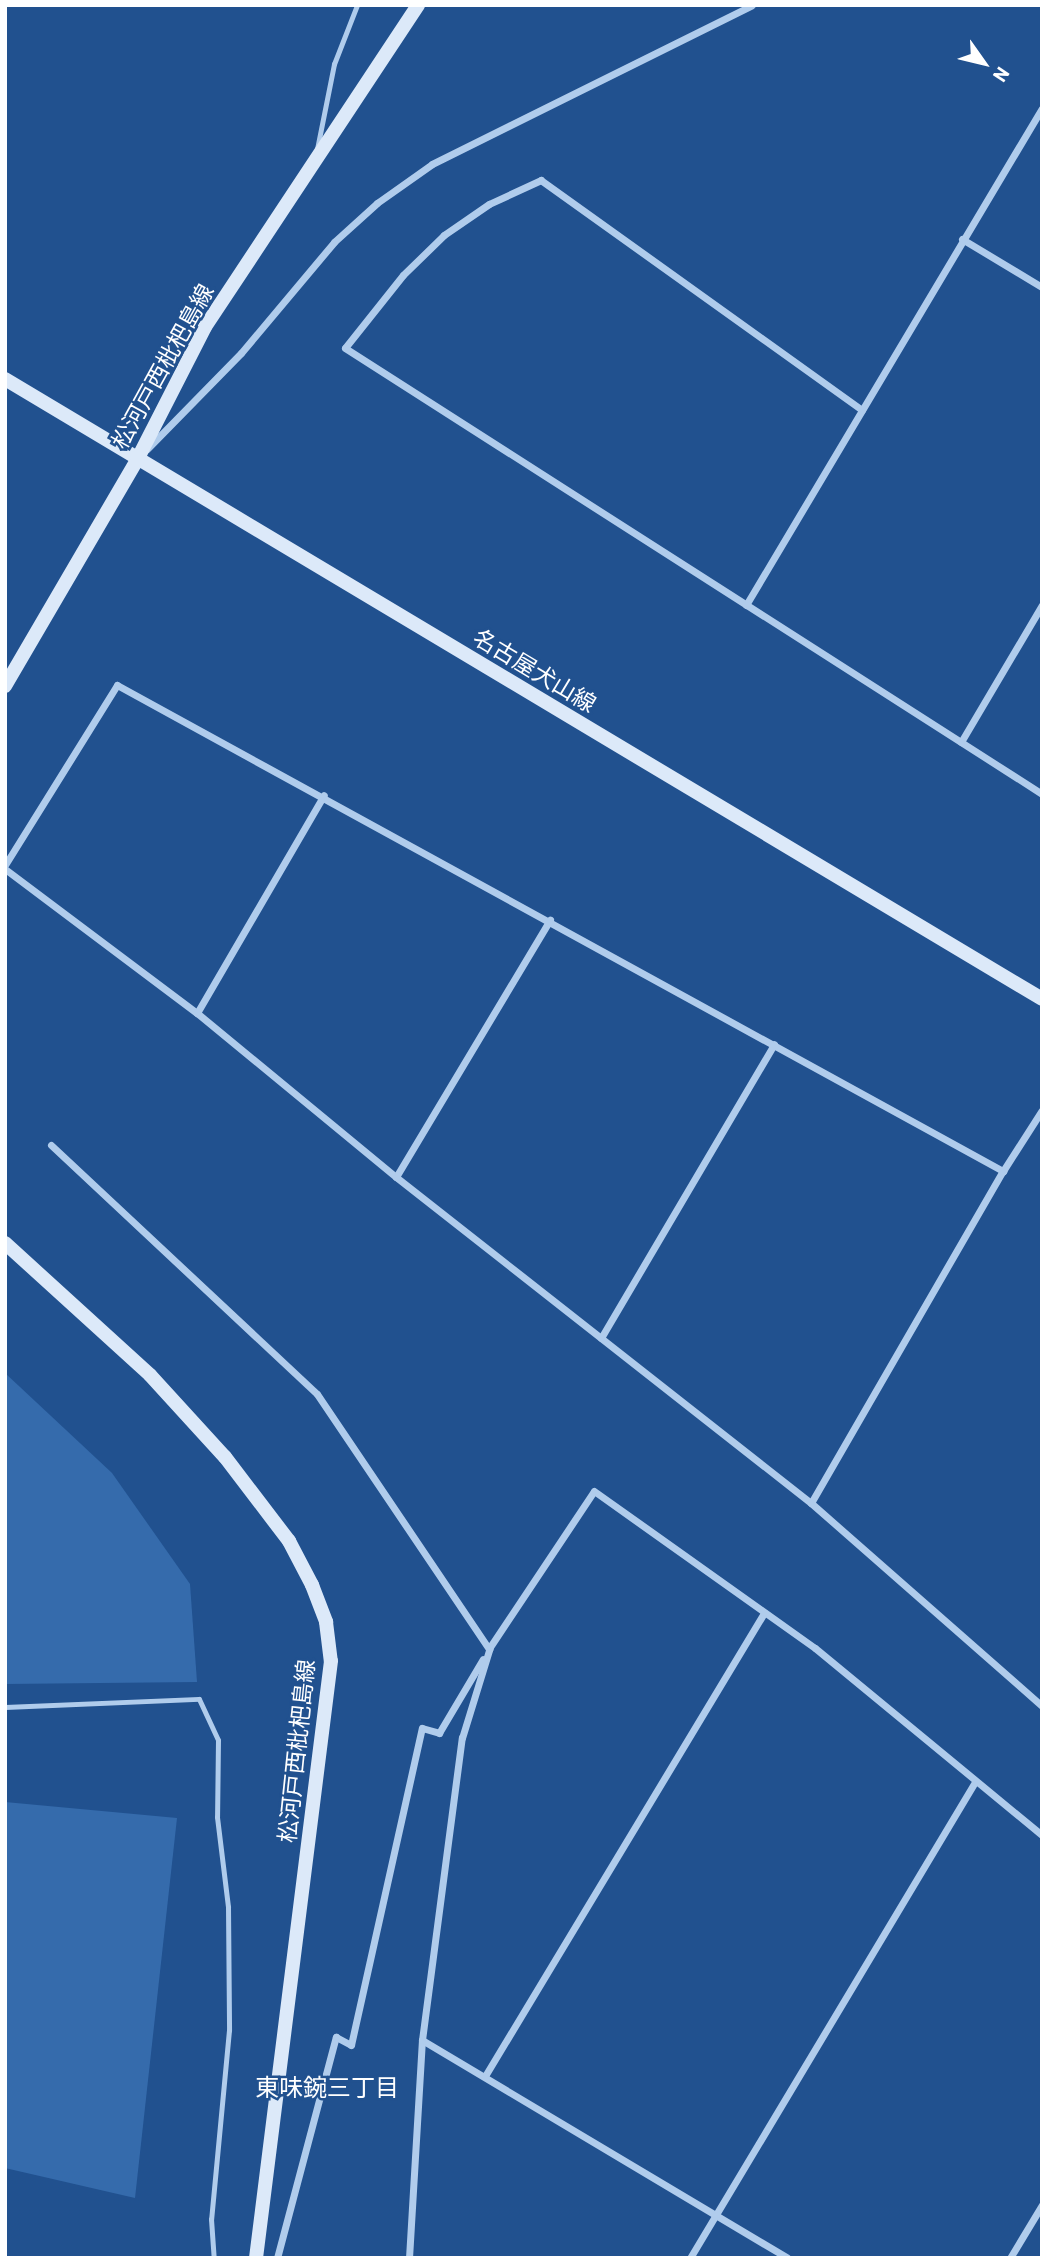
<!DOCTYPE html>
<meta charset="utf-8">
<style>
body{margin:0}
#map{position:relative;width:1047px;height:2263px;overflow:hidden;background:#21518f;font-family:Barlow,"Noto Sans JP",sans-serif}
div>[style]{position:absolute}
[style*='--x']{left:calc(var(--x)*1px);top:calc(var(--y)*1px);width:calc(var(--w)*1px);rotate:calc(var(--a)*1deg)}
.green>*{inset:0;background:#356bac}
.service>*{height:5px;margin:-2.5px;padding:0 2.5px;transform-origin:2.5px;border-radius:2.5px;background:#b0ccec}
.minor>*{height:7px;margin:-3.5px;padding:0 3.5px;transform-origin:3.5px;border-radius:3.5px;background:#b0ccec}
.secondary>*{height:14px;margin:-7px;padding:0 7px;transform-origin:7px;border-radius:7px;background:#dce9f9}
span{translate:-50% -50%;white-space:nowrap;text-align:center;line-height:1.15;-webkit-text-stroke:5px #21518f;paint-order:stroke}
.street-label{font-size:23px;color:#fff}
.neighbourhood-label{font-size:24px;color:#fff}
.frame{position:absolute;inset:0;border:7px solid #fff;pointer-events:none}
.north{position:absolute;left:949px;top:28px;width:70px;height:70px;-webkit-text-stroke:5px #21518f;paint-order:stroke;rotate:124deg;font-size:19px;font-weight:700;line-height:28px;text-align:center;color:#fff}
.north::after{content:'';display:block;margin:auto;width:24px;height:32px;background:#fff;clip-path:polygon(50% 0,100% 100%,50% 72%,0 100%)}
</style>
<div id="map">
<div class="green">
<div style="clip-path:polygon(5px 1373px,112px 1473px,190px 1584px,197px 1682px,5px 1684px)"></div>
<div style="clip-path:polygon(5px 1802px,177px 1818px,135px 2198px,5px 2168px)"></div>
</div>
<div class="service">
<div style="--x:317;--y:149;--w:87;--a:-78.7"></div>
<div style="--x:334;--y:64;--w:63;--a:-68.7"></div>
<div style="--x:5;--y:1707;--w:194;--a:-2.4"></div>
<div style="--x:199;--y:1699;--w:45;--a:65.1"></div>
<div style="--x:218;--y:1740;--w:77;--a:90.7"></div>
<div style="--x:217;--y:1817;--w:91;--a:83"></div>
<div style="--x:228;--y:1907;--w:123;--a:89.5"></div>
<div style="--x:229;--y:2030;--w:190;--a:95.4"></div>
<div style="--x:211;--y:2219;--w:39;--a:86"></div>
</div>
<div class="minor">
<div style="--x:962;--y:239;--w:93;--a:31"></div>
<div style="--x:862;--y:410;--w:395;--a:-144.4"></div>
<div style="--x:541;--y:180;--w:57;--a:155.2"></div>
<div style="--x:489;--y:204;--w:55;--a:145.4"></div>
<div style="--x:444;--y:235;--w:57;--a:135.7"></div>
<div style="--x:403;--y:275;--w:93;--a:128.5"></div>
<div style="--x:345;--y:348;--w:827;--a:32.61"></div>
<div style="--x:147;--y:449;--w:134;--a:-45.6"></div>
<div style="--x:241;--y:353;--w:145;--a:-50"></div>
<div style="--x:334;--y:242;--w:58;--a:-42.2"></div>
<div style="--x:377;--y:203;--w:67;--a:-35.3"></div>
<div style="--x:432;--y:164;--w:357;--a:-26.4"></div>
<div style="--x:746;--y:605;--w:578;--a:-59.22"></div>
<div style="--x:961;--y:742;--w:159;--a:-59.4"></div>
<div style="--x:5;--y:865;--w:212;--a:-58.1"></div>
<div style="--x:117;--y:685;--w:1011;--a:28.75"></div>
<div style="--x:5;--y:869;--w:240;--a:36.9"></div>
<div style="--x:197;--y:1013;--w:258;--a:39.5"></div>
<div style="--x:396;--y:1177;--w:528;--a:38.15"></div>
<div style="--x:811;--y:1503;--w:308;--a:41.3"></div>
<div style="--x:197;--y:1013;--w:252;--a:-59.8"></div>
<div style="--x:51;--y:1145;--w:364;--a:43.1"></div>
<div style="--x:317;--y:1394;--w:308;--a:56"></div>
<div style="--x:396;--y:1177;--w:300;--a:-59.1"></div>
<div style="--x:601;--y:1338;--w:341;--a:-59.5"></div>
<div style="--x:811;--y:1503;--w:384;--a:-60"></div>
<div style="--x:1003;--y:1171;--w:72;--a:-57.4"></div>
<div style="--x:422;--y:2040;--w:425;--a:30.8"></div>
<div style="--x:485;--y:2076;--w:541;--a:-58.93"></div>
<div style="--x:277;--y:2258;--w:229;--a:-75.1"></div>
<div style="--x:336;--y:2037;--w:17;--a:28"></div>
<div style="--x:351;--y:2045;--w:325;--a:-77.4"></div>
<div style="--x:422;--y:1728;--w:18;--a:16"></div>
<div style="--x:439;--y:1733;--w:86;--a:-59.3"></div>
<div style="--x:409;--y:2258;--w:218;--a:-86.6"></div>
<div style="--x:422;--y:2040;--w:305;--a:-82.5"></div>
<div style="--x:462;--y:1738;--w:95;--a:-72.9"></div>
<div style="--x:490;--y:1647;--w:187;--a:-56.3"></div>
<div style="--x:594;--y:1491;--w:271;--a:35.4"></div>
<div style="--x:815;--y:1648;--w:294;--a:39.5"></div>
<div style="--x:690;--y:2258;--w:555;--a:-59.09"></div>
<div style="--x:1010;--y:2258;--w:62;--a:-58.9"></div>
</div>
<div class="secondary">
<div style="--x:5;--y:379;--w:1208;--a:30.87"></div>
<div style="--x:5;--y:686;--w:262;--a:-59.7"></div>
<div style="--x:137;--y:460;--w:149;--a:-62.9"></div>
<div style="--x:205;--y:327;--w:386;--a:-56.5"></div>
<div style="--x:5;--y:1243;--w:196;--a:42.3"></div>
<div style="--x:150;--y:1375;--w:111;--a:47.6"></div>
<div style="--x:225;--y:1457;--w:106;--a:52.7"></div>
<div style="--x:289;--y:1541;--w:50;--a:62.4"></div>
<div style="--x:312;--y:1585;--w:40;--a:69"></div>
<div style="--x:326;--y:1622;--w:39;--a:83"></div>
<div style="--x:331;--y:1661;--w:602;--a:97.16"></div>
</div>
<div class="street-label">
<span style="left:162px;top:366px;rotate:-61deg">松河戸西枇杷島線</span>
<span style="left:535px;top:670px;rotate:31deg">名古屋犬山線</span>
<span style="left:296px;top:1751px;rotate:-84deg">松河戸西枇杷島線</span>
</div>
<div class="neighbourhood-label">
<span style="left:327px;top:2087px">東味鋺三丁目</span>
</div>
<div class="frame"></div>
<div class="north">N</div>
</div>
